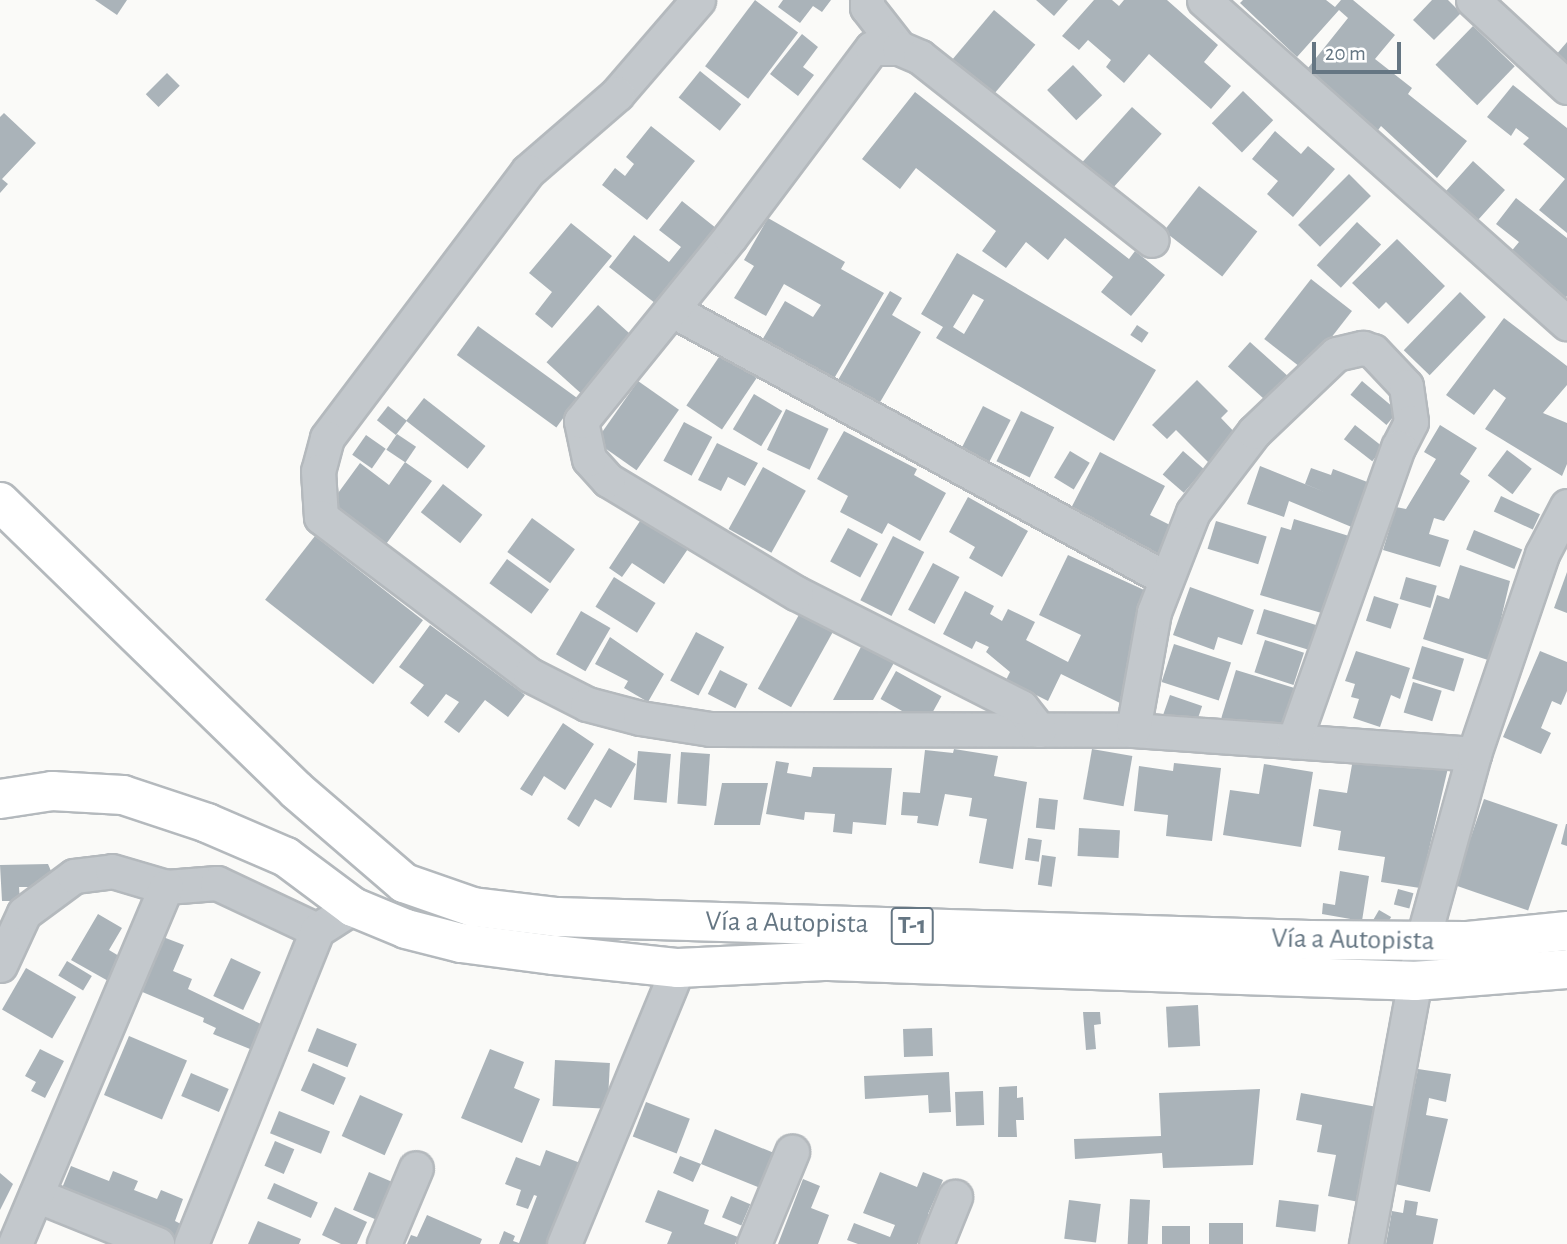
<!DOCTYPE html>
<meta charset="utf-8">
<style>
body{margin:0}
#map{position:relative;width:1567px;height:1244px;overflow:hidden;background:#fafaf8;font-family:"Alegreya Sans",sans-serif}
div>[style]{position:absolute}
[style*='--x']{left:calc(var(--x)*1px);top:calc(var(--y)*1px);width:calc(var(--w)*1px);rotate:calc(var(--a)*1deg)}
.building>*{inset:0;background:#aab3b9;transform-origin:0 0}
.roads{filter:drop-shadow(2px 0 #b4b9bd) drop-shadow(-2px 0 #b4b9bd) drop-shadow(0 2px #b4b9bd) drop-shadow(0 -2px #b4b9bd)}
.minor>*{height:33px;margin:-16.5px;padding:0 16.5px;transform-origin:16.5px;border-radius:16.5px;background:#c3c8cc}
.highway>*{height:38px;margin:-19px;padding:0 19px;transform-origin:19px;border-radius:19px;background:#fff}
span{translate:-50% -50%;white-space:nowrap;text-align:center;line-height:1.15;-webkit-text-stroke:7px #fff;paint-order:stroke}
.shield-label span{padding:2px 5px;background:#fff;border:2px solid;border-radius:5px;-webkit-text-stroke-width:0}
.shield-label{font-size:26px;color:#657683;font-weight:700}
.street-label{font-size:28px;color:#657683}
.scale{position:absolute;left:1312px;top:42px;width:89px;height:32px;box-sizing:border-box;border:4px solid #657683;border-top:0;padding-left:9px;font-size:21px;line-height:24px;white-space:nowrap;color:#657683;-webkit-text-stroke:5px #fff;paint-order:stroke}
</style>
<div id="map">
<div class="building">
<div style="clip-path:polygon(95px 0,127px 0,117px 15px)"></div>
<div style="left:755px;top:0;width:54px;height:83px;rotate:37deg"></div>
<div style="clip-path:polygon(783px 0,831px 0,822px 12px,813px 6px,800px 23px,778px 7px)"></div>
<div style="clip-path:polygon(1036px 0,1068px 0,1054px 16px)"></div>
<div style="clip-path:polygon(1094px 0,1112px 0,1119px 6px,1124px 0,1167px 0,1218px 45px,1204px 62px,1231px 86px,1211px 109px,1149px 54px,1124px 83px,1106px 67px,1111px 60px,1088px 40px,1079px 50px,1062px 36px)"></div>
<div style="clip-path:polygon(1243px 0,1326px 0,1335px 7px,1341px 0,1353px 0,1395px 35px,1375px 59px,1412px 88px,1408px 94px,1467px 141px,1437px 178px,1381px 126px,1376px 133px,1308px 68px,1348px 18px,1339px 10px,1297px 57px,1240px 3px)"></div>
<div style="clip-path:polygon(1432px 0,1448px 0,1461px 13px,1434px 40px,1413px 20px)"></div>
<div style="left:994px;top:10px;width:54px;height:68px;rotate:40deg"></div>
<div style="left:1473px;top:26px;width:58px;height:54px;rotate:44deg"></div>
<div style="clip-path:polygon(802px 34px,818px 47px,803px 67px,814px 75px,798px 96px,770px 74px)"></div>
<div style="clip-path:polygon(1567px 42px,1567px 66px,1555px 56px)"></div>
<div style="left:1073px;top:65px;width:42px;height:36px;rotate:46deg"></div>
<div style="left:700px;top:71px;width:53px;height:34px;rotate:39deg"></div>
<div style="left:167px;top:73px;width:18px;height:30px;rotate:45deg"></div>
<div style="clip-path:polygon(1513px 85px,1567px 128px,1567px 233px,1539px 210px,1565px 179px,1523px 144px,1529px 138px,1516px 128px,1511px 136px,1487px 117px)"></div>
<div style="left:1243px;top:91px;width:42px;height:45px;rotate:44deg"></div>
<div style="clip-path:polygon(915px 92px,1129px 259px,1135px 251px,1165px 275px,1131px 316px,1101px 292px,1113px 277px,1065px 238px,1048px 260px,1026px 242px,1006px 268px,982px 251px,996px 231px,916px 168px,900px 189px,862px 159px)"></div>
<div style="left:1132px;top:107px;width:40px;height:76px;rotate:42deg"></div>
<div style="clip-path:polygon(4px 113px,36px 143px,2px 179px,8px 184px,0 193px,0 117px)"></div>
<div style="clip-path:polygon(651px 126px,695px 161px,647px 220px,602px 185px,615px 168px,625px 176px,634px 164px,626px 157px)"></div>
<div style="clip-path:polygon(1275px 131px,1301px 154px,1308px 146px,1335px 169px,1293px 217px,1267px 194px,1278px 181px,1252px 159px)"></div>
<div style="clip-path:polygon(1473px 161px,1505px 190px,1469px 230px,1449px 212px,1458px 203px,1446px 191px)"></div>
<div style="left:1349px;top:174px;width:31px;height:72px;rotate:45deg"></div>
<div style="left:1199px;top:186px;width:74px;height:57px;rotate:38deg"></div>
<div style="clip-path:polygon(1516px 198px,1567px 238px,1567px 296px,1561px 304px,1509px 254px,1519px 242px,1496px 224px)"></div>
<div style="clip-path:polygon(682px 201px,721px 232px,660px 307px,609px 267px,634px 235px,669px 262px,681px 247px,659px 230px)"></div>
<div style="clip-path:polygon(768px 218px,845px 262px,841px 269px,884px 293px,832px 382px,761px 342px,785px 301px,813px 317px,821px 305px,784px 284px,766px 316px,734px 298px,754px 266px,744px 260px)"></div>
<div style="left:1357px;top:222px;width:33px;height:59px;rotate:43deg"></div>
<div style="clip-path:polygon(571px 223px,612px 256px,552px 328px,535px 314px,552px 292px,529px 273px)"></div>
<div style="clip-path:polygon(1397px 239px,1445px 286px,1408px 324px,1386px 302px,1379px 309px,1352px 283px)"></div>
<div style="clip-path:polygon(evenodd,957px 253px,1156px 370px,1114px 441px,936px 338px,943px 327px,921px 314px,957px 253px,973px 294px,984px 300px,964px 334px,953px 327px,973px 294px)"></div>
<div style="left:1311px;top:279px;width:52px;height:76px;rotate:38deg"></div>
<div style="clip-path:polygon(890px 291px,902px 298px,892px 315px,921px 332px,879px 404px,838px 380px)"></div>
<div style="left:1460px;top:292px;width:36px;height:81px;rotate:44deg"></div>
<div style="left:598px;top:305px;width:47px;height:77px;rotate:42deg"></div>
<div style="clip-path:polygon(1504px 318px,1567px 366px,1567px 385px,1543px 413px,1567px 423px,1567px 464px,1562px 476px,1485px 429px,1506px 398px,1494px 389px,1474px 415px,1446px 395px)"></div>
<div style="left:1137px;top:325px;width:14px;height:12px;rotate:34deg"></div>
<div style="left:478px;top:326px;width:123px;height:36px;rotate:36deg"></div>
<div style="left:1250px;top:342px;width:52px;height:33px;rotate:42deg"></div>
<div style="left:721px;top:354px;width:43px;height:62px;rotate:34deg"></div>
<div style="clip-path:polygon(1197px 380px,1228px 411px,1221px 418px,1240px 438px,1212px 466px,1176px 430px,1167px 439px,1152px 425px)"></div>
<div style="left:638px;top:381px;width:50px;height:74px;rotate:35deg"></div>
<div style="left:1362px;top:381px;width:47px;height:18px;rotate:40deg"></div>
<div style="left:754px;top:394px;width:33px;height:41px;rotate:31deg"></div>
<div style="left:424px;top:398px;width:78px;height:29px;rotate:38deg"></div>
<div style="left:388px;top:406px;width:24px;height:18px;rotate:38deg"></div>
<div style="left:983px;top:406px;width:31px;height:49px;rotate:27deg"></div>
<div style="left:786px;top:409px;width:47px;height:45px;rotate:25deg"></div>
<div style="left:1021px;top:411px;width:37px;height:56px;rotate:26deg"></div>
<div style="left:684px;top:422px;width:32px;height:44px;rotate:28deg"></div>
<div style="left:1355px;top:425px;width:36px;height:18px;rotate:38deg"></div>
<div style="clip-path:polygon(1440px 425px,1477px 448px,1460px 474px,1470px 481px,1444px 521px,1434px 518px,1429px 534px,1449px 540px,1440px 567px,1383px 550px,1396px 507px,1406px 509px,1436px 459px,1424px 452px)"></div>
<div style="clip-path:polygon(844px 431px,917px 469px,914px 475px,946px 493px,920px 541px,888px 523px,882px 534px,840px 512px,848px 496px,817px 479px)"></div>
<div style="left:397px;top:434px;width:23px;height:19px;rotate:34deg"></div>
<div style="left:366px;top:435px;width:24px;height:24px;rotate:35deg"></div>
<div style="clip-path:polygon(717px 443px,758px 463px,745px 486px,728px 477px,721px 491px,698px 480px)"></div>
<div style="left:1507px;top:450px;width:31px;height:32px;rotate:37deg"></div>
<div style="left:1070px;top:451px;width:23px;height:31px;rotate:31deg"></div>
<div style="left:1183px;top:451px;width:28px;height:31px;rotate:41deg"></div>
<div style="clip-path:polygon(1100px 452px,1165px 486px,1150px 515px,1174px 527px,1157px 559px,1068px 514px)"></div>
<div style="clip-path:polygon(405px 462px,432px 481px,381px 551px,325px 511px,360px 463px,389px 485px)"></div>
<div style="clip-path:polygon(1260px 466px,1327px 493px,1305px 484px,1311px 468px,1331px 475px,1333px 469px,1370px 483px,1354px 528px,1289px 501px,1284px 517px,1247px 504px)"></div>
<div style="left:763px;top:467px;width:49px;height:71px;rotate:29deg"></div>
<div style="left:443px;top:484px;width:50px;height:36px;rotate:38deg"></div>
<div style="left:1501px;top:496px;width:43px;height:17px;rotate:25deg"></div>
<div style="clip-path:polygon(968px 497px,1028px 531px,1002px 577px,969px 558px,975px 547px,949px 532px)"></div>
<div style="clip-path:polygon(646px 512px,692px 543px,664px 584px,632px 563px,622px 577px,609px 568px)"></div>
<div style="left:532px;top:518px;width:53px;height:42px;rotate:36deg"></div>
<div style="clip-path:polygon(1294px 519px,1349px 536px,1325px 614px,1260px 595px,1281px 527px,1291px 530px)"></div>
<div style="left:1216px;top:521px;width:53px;height:29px;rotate:17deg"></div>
<div style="left:848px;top:528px;width:34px;height:38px;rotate:28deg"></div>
<div style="left:1474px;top:530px;width:52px;height:21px;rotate:22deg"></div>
<div style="left:315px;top:536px;width:137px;height:81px;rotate:38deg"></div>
<div style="left:893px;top:536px;width:35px;height:72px;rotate:27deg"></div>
<div style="clip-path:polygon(1068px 555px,1155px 595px,1135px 671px,1120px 703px,1061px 674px,1048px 701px,1006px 680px,1010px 672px,986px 652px,989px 647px,976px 641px,972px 649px,943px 634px,965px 591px,994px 606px,990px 614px,1002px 621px,1008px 609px,1035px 622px,1026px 640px,1068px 662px,1081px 635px,1039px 615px)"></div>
<div style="left:507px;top:559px;width:52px;height:30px;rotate:36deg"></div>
<div style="left:933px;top:563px;width:30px;height:53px;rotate:28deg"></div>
<div style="clip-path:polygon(1460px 565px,1510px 581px,1491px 661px,1423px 639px,1437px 595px,1449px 599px)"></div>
<div style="clip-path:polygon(1567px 572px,1567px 613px,1554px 608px)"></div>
<div style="left:614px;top:577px;width:49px;height:35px;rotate:32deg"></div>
<div style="left:1406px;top:577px;width:32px;height:23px;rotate:16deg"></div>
<div style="clip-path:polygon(1190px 587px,1254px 610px,1242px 645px,1218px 637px,1214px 650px,1173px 635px)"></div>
<div style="left:1374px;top:596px;width:26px;height:26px;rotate:18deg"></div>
<div style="left:1264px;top:609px;width:57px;height:26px;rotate:17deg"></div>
<div style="left:581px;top:611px;width:34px;height:50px;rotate:30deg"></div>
<div style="left:801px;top:611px;width:38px;height:89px;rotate:29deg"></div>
<div style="clip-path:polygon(430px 625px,525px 695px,508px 717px,485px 700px,459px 733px,444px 722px,459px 702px,446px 694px,428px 717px,410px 703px,424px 685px,399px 667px)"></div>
<div style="left:696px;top:632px;width:32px;height:55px;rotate:28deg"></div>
<div style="clip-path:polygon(610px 637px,664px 674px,648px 702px,624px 688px,628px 681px,595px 664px)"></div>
<div style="left:1265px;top:640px;width:41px;height:34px;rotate:18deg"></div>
<div style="clip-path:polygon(863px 643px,895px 661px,873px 700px,833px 700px)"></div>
<div style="left:1174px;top:644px;width:60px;height:40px;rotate:18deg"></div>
<div style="left:1422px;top:646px;width:44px;height:34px;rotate:17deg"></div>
<div style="clip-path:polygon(1356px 651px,1410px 668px,1400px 699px,1391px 695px,1380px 727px,1353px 718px,1359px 699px,1351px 697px,1355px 684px,1345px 681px)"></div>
<div style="clip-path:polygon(1540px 651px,1567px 662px,1567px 691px,1561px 705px,1552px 701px,1541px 728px,1551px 733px,1541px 754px,1503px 737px)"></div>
<div style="left:720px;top:670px;width:31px;height:27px;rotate:27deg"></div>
<div style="left:1236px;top:670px;width:68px;height:50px;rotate:17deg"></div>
<div style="left:896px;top:671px;width:52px;height:32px;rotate:29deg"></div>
<div style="left:1413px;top:682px;width:30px;height:32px;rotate:17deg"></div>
<div style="left:1170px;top:695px;width:34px;height:30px;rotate:19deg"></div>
<div style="clip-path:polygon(563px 723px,594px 744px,565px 790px,544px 776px,532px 796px,520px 789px)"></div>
<div style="clip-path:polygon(609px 748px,636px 764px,611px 808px,595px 799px,579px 827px,567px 819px)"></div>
<div style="clip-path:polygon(954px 749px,998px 756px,994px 776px,1027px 782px,1013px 869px,979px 863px,987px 819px,969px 816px,972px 798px,945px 794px,938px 826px,917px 823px,918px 816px,901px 815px,903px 792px,920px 793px,925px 750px,953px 753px)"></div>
<div style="left:1092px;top:749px;width:41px;height:51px;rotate:10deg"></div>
<div style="left:638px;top:751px;width:33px;height:49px;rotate:5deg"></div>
<div style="left:681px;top:752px;width:29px;height:52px;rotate:4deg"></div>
<div style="clip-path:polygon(1353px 759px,1400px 766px,1401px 759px,1448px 768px,1420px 888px,1381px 882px,1385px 857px,1338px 850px,1341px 831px,1313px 826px,1319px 789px,1347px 793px)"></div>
<div style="clip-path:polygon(776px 761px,789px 763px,787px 773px,811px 777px,813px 767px,892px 768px,886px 825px,853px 822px,852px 834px,833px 832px,835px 814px,805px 812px,804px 820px,766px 814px)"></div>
<div style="clip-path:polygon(1174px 763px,1221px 768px,1212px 841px,1166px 836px,1168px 815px,1134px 811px,1139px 766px,1173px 771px)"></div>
<div style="clip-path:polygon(1264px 764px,1313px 772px,1301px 847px,1223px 835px,1230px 790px,1259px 794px)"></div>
<div style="clip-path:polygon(722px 783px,768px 783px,760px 825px,714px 825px)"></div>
<div style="left:1039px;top:798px;width:19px;height:30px;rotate:6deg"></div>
<div style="left:1484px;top:799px;width:78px;height:91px;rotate:19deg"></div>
<div style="clip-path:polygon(1566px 824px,1567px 824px,1567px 846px,1561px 844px)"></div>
<div style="left:1079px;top:828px;width:41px;height:28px;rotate:3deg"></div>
<div style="left:1028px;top:838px;width:14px;height:22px;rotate:8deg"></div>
<div style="left:1042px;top:855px;width:14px;height:30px;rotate:8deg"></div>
<div style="clip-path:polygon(48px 864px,51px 871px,35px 887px,19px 887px,20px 901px,2px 901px,0 865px)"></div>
<div style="clip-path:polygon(1340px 871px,1369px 876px,1362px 921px,1322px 914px,1323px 903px,1335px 905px)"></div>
<div style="left:1398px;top:889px;width:16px;height:16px;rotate:15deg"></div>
<div style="left:1379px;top:910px;width:14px;height:14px;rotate:30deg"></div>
<div style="clip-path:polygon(98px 914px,122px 928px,109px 950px,124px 959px,110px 982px,71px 960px)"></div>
<div style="clip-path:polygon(163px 937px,184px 945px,173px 971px,192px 979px,188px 989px,261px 1024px,250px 1049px,213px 1034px,216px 1028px,203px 1022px,204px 1018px,140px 991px)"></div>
<div style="left:231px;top:958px;width:33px;height:42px;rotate:25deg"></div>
<div style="left:67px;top:961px;width:29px;height:17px;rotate:31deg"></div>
<div style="left:26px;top:968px;width:58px;height:48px;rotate:30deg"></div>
<div style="left:1198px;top:1005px;width:41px;height:32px;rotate:87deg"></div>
<div style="clip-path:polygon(1083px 1012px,1100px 1012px,1101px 1024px,1094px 1025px,1096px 1049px,1086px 1050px)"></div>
<div style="left:317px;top:1028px;width:43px;height:25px;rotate:22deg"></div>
<div style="left:932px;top:1028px;width:28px;height:29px;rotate:88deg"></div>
<div style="left:129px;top:1036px;width:63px;height:64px;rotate:23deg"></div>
<div style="clip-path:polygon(40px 1049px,64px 1061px,45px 1098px,31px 1091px,36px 1082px,25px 1076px)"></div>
<div style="clip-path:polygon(490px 1049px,524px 1062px,514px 1088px,540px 1099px,522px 1143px,461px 1118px)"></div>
<div style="left:555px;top:1060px;width:55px;height:46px;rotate:3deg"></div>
<div style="left:313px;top:1063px;width:36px;height:30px;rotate:24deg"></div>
<div style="clip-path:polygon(1418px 1069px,1451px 1074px,1446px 1102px,1429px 1098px,1426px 1115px,1448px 1119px,1430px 1192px,1395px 1184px)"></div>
<div style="clip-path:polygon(949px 1072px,951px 1112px,929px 1113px,928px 1095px,865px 1099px,864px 1076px)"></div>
<div style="left:191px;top:1073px;width:41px;height:25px;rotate:23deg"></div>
<div style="clip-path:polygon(1017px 1086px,1017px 1098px,1023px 1097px,1024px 1120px,1016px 1120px,1017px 1137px,998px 1137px,999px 1087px)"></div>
<div style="clip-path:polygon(1260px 1089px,1253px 1165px,1163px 1168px,1162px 1153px,1075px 1159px,1074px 1139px,1161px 1136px,1159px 1093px)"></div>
<div style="left:983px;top:1091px;width:34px;height:28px;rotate:88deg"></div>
<div style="clip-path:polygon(1301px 1093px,1377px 1107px,1359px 1202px,1328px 1196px,1336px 1155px,1317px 1152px,1322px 1125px,1296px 1120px)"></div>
<div style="left:360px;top:1095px;width:47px;height:45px;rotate:24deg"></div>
<div style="left:646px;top:1102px;width:47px;height:37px;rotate:21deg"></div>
<div style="left:279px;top:1111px;width:55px;height:24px;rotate:22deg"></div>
<div style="clip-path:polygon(715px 1129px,779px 1155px,765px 1190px,701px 1164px,693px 1182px,673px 1173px,680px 1156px,701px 1164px)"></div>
<div style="left:275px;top:1141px;width:21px;height:27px;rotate:23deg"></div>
<div style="clip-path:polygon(546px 1150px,583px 1164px,562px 1244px,499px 1244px,504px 1231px,515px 1236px,513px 1241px,519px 1243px,537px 1196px,534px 1195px,528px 1209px,516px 1205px,521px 1190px,505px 1184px,516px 1157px,540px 1166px)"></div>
<div style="clip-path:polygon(71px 1166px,109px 1181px,113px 1171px,138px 1181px,134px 1190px,157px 1199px,161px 1190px,183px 1199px,175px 1221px,181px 1224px,175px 1238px,60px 1193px)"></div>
<div style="left:369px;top:1172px;width:28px;height:41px;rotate:23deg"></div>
<div style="clip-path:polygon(880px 1172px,917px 1187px,923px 1172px,943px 1180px,928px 1214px,933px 1217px,917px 1244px,858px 1244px,847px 1240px,854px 1223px,890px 1237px,895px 1225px,863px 1213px)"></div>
<div style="clip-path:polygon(0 1173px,13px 1184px,0 1210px)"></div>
<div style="clip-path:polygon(803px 1179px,820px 1186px,811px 1208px,829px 1215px,818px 1244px,778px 1244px)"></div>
<div style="left:274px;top:1183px;width:48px;height:17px;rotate:24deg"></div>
<div style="clip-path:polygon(658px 1190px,709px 1210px,704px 1224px,738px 1237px,735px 1244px,667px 1244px,672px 1232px,645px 1222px)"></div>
<div style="left:731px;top:1196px;width:21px;height:23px;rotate:23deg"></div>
<div style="left:1130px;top:1199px;width:20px;height:45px;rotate:3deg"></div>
<div style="left:1069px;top:1200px;width:32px;height:39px;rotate:7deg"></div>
<div style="left:1279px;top:1200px;width:40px;height:27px;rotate:7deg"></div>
<div style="clip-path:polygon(1405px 1200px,1418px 1202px,1416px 1215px,1438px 1219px,1433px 1244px,1386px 1244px,1392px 1211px,1403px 1213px)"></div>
<div style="clip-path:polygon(335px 1207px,367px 1222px,357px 1244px,341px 1244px,322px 1235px)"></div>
<div style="clip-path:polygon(427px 1215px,482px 1239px,480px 1244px,407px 1244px,411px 1235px,417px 1237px)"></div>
<div style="clip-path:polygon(258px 1221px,301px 1239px,299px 1244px,248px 1244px)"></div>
<div style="left:1209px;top:1223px;width:34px;height:21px"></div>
<div style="left:1162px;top:1226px;width:28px;height:18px"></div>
</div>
<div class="roads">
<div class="minor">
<div style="--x:698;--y:0;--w:124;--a:130.8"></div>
<div style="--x:617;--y:94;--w:118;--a:139.1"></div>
<div style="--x:528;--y:171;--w:334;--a:127"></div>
<div style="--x:327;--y:438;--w:34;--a:105"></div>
<div style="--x:318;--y:471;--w:46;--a:86.3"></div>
<div style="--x:321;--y:517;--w:262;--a:37.1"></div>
<div style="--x:530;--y:675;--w:64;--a:27"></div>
<div style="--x:587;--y:704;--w:55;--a:14.8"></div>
<div style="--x:640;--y:718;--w:71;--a:8.9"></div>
<div style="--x:710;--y:729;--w:423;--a:0.1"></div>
<div style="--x:1133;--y:730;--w:342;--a:4"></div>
<div style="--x:867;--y:0;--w:7;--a:90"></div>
<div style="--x:867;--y:7;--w:52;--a:52"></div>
<div style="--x:1204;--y:0;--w:486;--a:41.7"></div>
<div style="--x:1473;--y:0;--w:128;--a:42.8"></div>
<div style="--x:672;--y:310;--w:561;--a:28.53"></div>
<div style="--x:1039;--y:730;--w:29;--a:-128"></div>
<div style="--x:1021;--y:707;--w:252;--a:-153.1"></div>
<div style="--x:796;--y:593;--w:219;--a:-149"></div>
<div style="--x:608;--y:480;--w:28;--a:-132"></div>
<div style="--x:589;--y:459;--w:39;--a:-102"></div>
<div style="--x:581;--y:421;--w:237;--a:-51"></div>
<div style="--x:730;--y:237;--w:236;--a:-53.1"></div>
<div style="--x:872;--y:48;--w:27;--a:0"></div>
<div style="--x:899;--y:48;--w:23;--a:23"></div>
<div style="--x:920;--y:57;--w:295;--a:38.3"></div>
<div style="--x:1133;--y:730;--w:120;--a:-79.9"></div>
<div style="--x:1154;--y:612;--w:107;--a:-68.7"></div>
<div style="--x:1193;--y:512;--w:101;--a:-52.7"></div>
<div style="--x:1254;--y:432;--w:113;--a:-43.6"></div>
<div style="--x:1336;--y:354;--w:28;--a:-13"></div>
<div style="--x:1363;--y:348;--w:10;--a:17"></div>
<div style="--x:1373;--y:351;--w:48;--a:46.7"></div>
<div style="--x:1406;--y:386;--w:36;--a:82"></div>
<div style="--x:1411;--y:422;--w:28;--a:117"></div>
<div style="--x:1398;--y:447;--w:312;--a:109.5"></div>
<div style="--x:0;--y:965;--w:57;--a:-65.2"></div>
<div style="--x:24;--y:913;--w:62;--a:-36.5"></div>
<div style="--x:74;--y:876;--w:38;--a:-7"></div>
<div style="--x:112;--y:871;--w:56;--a:16.5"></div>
<div style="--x:166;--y:887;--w:51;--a:-4.5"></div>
<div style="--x:217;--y:883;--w:110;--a:25.2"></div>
<div style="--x:317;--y:930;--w:43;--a:-32.6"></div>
<div style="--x:36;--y:1195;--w:131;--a:22"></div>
<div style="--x:15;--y:1244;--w:388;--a:-67.1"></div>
<div style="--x:191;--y:1244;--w:338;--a:-68.1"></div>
<div style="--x:384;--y:1244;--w:82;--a:-67.2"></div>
<div style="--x:564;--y:1244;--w:299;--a:-67.6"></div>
<div style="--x:754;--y:1244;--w:100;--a:-67.6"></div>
<div style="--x:936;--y:1244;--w:51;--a:-68"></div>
<div style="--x:1366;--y:1244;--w:307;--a:-79.5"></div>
<div style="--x:1422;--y:942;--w:195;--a:-74.5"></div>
<div style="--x:1474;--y:754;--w:211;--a:-71.2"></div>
<div style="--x:1542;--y:554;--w:54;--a:-62.5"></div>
</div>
<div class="highway">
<div style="--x:0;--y:502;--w:413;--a:44.2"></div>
<div style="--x:296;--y:790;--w:143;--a:40.7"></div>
<div style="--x:404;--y:883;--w:73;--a:19.2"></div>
<div style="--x:473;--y:907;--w:85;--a:6.8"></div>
<div style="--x:557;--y:917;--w:753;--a:1.75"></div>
<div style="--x:1310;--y:940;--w:158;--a:0.4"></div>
<div style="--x:1468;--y:941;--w:100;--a:-5.8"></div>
<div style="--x:0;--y:799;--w:53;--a:-8.7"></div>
<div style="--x:52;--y:791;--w:71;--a:3.2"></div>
<div style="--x:123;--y:795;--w:89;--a:18.4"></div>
<div style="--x:207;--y:823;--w:86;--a:23.3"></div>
<div style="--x:286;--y:857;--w:84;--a:36.7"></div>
<div style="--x:353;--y:907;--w:57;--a:22.5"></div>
<div style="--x:406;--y:929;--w:57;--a:14.3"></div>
<div style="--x:461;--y:943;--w:94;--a:7.4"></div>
<div style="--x:554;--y:955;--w:125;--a:6"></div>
<div style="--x:678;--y:968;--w:151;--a:-2.7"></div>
<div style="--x:829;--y:961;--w:586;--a:1.95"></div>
<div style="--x:1415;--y:981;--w:152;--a:-4.5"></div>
</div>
</div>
<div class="shield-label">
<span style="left:912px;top:926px">T-1</span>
</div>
<div class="street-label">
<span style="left:787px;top:923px;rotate:1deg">Vía a Autopista</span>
<span style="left:1353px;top:940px;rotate:1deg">Vía a Autopista</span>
</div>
<div class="scale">20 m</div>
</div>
